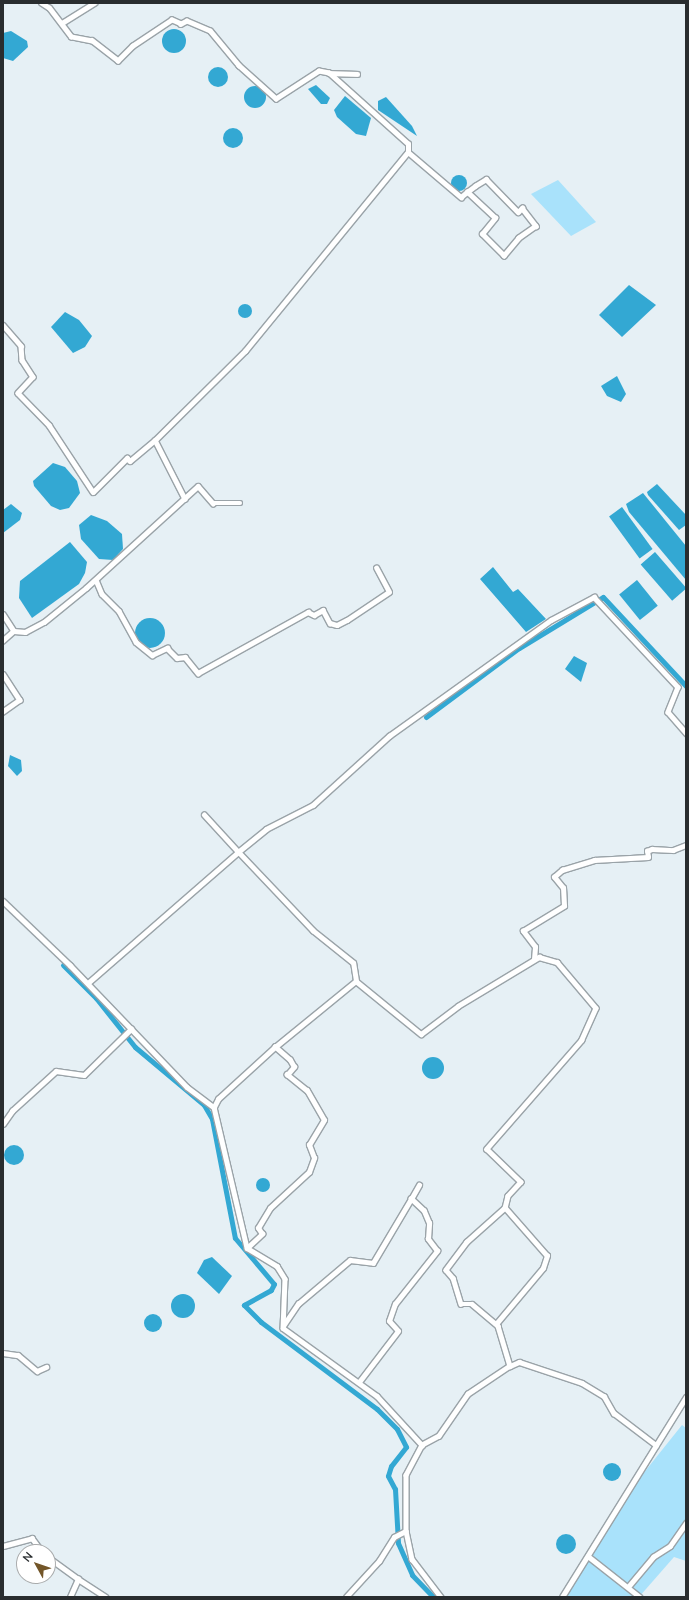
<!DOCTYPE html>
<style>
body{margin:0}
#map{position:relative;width:689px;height:1600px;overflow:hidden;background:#e6f0f5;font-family:Lato,sans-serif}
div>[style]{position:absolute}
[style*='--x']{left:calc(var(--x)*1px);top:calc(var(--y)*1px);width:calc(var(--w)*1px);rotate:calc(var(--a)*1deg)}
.green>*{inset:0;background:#a9e2fb}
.water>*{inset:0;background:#33a8d3;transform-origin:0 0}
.round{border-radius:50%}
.canal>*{height:5px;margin:-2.5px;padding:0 2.5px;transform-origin:2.5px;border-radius:2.5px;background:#33a8d3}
.roads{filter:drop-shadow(1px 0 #9aa3a8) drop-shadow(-1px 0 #9aa3a8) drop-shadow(0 1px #9aa3a8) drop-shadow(0 -1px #9aa3a8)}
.minor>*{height:4.5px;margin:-2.25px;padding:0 2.25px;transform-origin:2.25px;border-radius:2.25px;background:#fff}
span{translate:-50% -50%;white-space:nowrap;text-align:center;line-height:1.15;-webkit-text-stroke:3px #fff;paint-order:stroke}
.frame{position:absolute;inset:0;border:4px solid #292d2f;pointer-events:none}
.north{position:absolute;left:16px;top:1544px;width:40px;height:40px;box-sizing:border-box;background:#fff;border:1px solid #a9abac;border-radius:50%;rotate:310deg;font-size:11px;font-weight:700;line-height:16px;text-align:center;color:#292d2f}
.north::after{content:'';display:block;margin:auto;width:14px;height:18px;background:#735629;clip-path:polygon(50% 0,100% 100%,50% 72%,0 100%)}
</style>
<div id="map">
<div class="green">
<div style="clip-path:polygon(558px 180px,596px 222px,571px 236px,531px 194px)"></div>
<div style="clip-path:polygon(682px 1425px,686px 1428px,686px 1561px,674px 1557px,639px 1597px,564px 1597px,622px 1500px)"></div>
</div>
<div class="water">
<div class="round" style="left:162px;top:29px;width:24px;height:24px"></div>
<div style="clip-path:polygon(11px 31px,27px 41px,28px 47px,13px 61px,3px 58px,3px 33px)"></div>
<div class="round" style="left:208px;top:67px;width:20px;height:20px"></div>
<div style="clip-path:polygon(316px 85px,330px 98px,327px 104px,321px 104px,308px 89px)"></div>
<div class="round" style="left:244px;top:86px;width:22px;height:22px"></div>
<div style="clip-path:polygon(345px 96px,371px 118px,366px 136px,356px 134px,337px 117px,334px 110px)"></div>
<div style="clip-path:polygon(386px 97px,412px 126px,417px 136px,378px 110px,378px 101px)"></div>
<div class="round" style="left:223px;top:128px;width:20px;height:20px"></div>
<div class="round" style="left:451px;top:175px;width:16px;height:16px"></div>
<div style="clip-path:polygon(629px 285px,656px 305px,622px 337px,599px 315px)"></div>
<div class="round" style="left:238px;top:304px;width:14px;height:14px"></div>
<div style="clip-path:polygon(65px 312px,79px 320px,92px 336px,85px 347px,73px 353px,51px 327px)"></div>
<div style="clip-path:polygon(617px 376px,626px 394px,621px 402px,607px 396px,601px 386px)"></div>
<div style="clip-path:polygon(53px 463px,65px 467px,77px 481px,80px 493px,69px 508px,60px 510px,51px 506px,34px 486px,33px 481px)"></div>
<div style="clip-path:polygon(657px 484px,686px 515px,686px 525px,679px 530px,648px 495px,647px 492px)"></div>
<div style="clip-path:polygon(643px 493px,686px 546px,686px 580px,629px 512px,626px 504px)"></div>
<div style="clip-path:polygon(11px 504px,22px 513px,20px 520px,3px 533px,3px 510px)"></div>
<div style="left:622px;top:507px;width:52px;height:16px;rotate:54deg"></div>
<div style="clip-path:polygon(91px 515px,107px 521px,122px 534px,123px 549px,113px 560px,99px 559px,81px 539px,79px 525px)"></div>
<div style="clip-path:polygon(70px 542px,87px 562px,85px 573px,79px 584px,32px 618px,19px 598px,20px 581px)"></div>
<div style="left:655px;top:552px;width:48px;height:19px;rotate:49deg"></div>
<div style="clip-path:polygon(493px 567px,513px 592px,518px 589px,546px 619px,526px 632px,480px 579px)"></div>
<div style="left:637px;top:580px;width:33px;height:23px;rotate:51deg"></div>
<div class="round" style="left:135px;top:618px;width:30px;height:30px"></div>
<div style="clip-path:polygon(574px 656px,587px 663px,581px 682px,565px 669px)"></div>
<div style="clip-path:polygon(10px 755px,21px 760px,22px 771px,17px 776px,8px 766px)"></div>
<div class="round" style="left:422px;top:1057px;width:22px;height:22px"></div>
<div class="round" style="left:4px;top:1145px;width:20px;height:20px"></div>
<div class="round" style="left:256px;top:1178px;width:14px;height:14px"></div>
<div style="clip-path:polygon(212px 1257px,232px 1276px,219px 1294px,197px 1273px,204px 1260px)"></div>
<div class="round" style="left:171px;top:1294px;width:24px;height:24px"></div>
<div class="round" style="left:144px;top:1314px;width:18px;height:18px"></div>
<div class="round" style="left:603px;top:1463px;width:18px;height:18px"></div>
<div class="round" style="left:556px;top:1534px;width:20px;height:20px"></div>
</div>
<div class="canal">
<div style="--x:426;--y:717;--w:116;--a:-36.6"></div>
<div style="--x:519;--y:648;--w:98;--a:-31.3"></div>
<div style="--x:603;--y:597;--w:122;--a:47"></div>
<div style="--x:63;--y:965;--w:47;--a:45"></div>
<div style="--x:96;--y:998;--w:63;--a:51.5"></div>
<div style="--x:135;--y:1047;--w:90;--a:40"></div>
<div style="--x:204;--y:1105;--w:16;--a:60"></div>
<div style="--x:212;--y:1119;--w:121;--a:79.1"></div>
<div style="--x:235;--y:1238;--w:60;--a:49.7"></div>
<div style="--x:274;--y:1284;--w:7;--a:117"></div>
<div style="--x:271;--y:1290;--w:31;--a:151"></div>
<div style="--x:244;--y:1305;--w:24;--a:45"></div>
<div style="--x:261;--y:1322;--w:145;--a:36.9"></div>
<div style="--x:377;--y:1409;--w:28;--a:45"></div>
<div style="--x:397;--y:1429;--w:20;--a:63"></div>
<div style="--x:406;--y:1447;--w:24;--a:128"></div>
<div style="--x:391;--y:1466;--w:10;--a:107"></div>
<div style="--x:388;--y:1476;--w:15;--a:62"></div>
<div style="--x:395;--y:1489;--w:54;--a:86.8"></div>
<div style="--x:398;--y:1543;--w:35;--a:66"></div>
<div style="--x:412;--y:1575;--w:30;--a:46"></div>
</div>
<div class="roads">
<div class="minor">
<div style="--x:62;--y:23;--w:38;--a:-32"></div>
<div style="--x:329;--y:73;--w:28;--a:2"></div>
<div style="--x:408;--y:152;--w:70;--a:40.3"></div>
<div style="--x:461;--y:197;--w:8;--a:-40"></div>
<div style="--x:467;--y:192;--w:10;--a:-37"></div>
<div style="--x:475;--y:186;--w:13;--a:-32"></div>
<div style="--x:486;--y:179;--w:46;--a:45.9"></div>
<div style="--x:518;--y:212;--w:6;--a:-45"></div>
<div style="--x:522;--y:208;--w:23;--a:52"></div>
<div style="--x:536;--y:226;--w:21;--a:145"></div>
<div style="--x:519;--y:238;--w:23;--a:130"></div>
<div style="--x:504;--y:256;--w:31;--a:-135"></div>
<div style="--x:482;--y:234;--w:21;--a:-51"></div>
<div style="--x:495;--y:218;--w:38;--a:-137"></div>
<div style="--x:3;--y:325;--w:28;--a:49"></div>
<div style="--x:21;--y:346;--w:14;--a:86"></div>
<div style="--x:22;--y:360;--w:20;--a:57"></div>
<div style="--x:33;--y:377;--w:22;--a:133"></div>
<div style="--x:18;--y:393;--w:45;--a:45.9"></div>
<div style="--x:49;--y:425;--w:80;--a:56.7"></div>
<div style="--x:93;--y:492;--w:48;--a:-45"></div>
<div style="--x:127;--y:458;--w:4;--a:45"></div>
<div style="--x:130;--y:461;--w:33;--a:-40"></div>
<div style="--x:155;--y:440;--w:127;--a:-44.7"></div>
<div style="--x:245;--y:351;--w:257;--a:-50.7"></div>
<div style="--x:408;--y:152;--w:8;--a:-90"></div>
<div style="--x:408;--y:144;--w:106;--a:-138.1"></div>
<div style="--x:329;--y:73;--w:10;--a:-169"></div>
<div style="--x:319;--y:71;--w:51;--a:146.9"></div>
<div style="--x:276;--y:99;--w:50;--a:-138.3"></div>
<div style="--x:239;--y:66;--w:45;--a:-129.6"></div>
<div style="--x:210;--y:31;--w:25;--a:-157"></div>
<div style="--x:187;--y:21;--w:7;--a:153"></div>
<div style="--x:181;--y:24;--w:10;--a:-156"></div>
<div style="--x:172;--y:20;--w:47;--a:146.3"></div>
<div style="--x:133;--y:46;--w:21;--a:135"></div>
<div style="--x:118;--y:61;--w:33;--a:-142"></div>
<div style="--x:92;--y:41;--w:21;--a:-169"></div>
<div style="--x:71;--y:37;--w:36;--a:-127"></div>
<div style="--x:49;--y:8;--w:9;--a:-148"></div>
<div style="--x:155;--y:440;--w:66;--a:63"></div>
<div style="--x:96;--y:580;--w:15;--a:67"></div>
<div style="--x:102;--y:594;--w:24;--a:45"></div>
<div style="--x:119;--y:611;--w:35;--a:61"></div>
<div style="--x:136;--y:642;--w:21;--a:39"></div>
<div style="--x:152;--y:655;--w:17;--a:-25"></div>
<div style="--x:167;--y:648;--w:14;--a:45"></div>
<div style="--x:177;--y:658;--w:8;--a:-7"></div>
<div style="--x:185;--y:657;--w:21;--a:51"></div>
<div style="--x:198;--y:673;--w:126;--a:-29"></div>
<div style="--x:308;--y:612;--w:7;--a:27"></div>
<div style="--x:314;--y:615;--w:10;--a:-29"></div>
<div style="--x:323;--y:610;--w:15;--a:62"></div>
<div style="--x:330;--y:623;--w:7;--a:16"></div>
<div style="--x:337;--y:625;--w:11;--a:-27"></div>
<div style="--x:347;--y:620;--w:50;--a:-33.7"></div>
<div style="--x:389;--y:592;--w:27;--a:-118"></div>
<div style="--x:3;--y:614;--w:20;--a:57"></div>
<div style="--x:14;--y:631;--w:15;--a:138"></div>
<div style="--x:14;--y:631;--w:11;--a:5"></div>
<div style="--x:25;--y:632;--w:21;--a:-28"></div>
<div style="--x:44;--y:622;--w:54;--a:-39"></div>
<div style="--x:86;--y:588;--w:151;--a:-42.3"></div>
<div style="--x:198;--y:486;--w:23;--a:49"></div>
<div style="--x:213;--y:503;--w:27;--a:0"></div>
<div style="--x:3;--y:674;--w:31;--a:57"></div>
<div style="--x:20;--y:700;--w:21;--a:145"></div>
<div style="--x:3;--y:901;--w:93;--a:43.7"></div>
<div style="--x:70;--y:965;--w:169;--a:46.2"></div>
<div style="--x:187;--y:1087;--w:34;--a:37"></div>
<div style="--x:214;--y:1107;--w:145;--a:76.8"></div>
<div style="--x:247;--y:1248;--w:35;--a:31"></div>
<div style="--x:277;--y:1266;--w:15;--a:58"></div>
<div style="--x:285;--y:1279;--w:49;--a:92.3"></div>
<div style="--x:283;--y:1328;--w:116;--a:35.9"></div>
<div style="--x:377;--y:1396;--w:67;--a:47.4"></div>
<div style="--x:422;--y:1445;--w:34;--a:118"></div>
<div style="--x:406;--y:1475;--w:56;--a:90"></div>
<div style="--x:406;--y:1531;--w:29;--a:78"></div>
<div style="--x:412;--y:1559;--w:48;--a:52.7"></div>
<div style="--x:534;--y:959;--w:12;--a:-85"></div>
<div style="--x:535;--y:947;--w:20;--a:-127"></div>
<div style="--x:523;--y:931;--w:48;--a:-31.4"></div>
<div style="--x:564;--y:906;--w:18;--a:-93"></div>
<div style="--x:563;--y:888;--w:14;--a:-129"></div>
<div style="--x:554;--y:877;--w:11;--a:-41"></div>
<div style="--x:562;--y:870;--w:34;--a:-17"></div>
<div style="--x:594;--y:860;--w:54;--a:-3.2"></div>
<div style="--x:648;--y:857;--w:6;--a:-99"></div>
<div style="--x:647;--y:851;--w:5;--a:-22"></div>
<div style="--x:652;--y:849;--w:21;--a:3"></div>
<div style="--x:673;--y:850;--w:14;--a:-21"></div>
<div style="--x:356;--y:981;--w:84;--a:39.2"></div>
<div style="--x:421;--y:1034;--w:46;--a:-37.1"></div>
<div style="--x:458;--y:1006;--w:95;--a:-31.2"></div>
<div style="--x:539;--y:957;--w:19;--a:16"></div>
<div style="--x:557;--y:962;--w:60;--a:49.7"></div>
<div style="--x:596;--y:1008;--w:35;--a:114"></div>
<div style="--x:582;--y:1040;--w:145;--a:131.1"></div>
<div style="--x:487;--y:1149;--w:47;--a:44.1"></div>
<div style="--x:521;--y:1182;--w:19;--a:133"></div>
<div style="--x:508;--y:1196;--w:12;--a:104"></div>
<div style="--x:505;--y:1208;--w:51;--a:138.2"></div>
<div style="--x:467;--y:1242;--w:35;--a:127"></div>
<div style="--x:446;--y:1270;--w:11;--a:49"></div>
<div style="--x:453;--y:1278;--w:27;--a:73"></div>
<div style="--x:461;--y:1304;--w:11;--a:0"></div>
<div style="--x:472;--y:1304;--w:34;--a:40"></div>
<div style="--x:498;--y:1326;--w:42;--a:73.3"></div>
<div style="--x:510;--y:1366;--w:50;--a:146.3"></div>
<div style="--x:468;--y:1394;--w:51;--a:124.6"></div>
<div style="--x:439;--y:1436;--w:19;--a:152"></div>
<div style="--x:88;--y:983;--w:199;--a:-41.1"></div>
<div style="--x:238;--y:852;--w:50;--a:-132.6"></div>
<div style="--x:214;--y:1107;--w:9;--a:-63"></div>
<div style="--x:218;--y:1099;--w:77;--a:-42.4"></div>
<div style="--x:275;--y:1047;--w:104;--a:-39.2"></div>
<div style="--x:356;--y:981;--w:18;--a:-99"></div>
<div style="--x:353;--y:963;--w:51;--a:-141.3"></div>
<div style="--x:313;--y:931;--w:109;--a:-133.5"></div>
<div style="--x:238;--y:852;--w:36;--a:-39"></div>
<div style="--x:266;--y:829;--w:53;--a:-27.1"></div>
<div style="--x:313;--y:805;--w:103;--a:-42.2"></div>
<div style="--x:389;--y:736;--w:199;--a:-35.6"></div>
<div style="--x:551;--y:620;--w:49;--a:-28.1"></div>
<div style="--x:594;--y:597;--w:123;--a:47"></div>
<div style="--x:678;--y:687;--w:27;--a:112"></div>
<div style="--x:668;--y:712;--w:28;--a:49"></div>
<div style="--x:3;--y:1124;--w:16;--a:-55"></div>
<div style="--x:12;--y:1111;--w:59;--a:-42.3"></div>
<div style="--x:56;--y:1071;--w:28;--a:8"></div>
<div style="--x:84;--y:1075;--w:66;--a:-44.4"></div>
<div style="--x:247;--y:1248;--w:21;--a:-43"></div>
<div style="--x:262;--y:1234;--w:7;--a:-124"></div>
<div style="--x:258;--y:1228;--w:23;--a:-59"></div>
<div style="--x:270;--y:1208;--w:53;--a:-42.7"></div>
<div style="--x:309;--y:1172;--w:15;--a:-70"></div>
<div style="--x:314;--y:1158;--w:14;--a:-111"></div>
<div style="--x:309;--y:1145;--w:29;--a:-59"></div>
<div style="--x:324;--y:1120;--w:34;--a:-120"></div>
<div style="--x:307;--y:1091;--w:26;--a:-141"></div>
<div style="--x:287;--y:1075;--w:11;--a:-49"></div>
<div style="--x:294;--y:1067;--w:8;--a:-120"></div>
<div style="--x:290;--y:1060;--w:20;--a:-139"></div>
<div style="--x:496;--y:1324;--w:73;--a:-50"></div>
<div style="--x:543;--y:1268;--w:13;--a:-72"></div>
<div style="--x:547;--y:1256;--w:64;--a:-131.2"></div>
<div style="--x:283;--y:1326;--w:27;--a:-56"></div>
<div style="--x:298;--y:1304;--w:68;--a:-40.2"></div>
<div style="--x:350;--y:1260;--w:23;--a:7"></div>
<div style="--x:373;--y:1263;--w:74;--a:-59.3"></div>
<div style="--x:3;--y:1353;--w:15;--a:8"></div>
<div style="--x:18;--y:1355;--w:25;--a:40"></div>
<div style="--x:37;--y:1371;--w:10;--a:-24"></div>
<div style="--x:510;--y:1366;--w:10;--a:-24"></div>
<div style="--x:519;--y:1362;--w:66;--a:18.4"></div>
<div style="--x:582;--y:1383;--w:26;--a:31"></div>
<div style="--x:604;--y:1396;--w:20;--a:60"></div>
<div style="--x:614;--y:1413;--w:53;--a:37.3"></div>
<div style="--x:359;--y:1382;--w:64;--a:-52.6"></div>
<div style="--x:398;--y:1331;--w:13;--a:-132"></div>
<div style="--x:389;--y:1321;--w:18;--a:-71"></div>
<div style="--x:395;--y:1304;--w:68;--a:-51.6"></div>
<div style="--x:437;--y:1251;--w:15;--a:-127"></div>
<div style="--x:428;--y:1239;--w:16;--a:-86"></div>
<div style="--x:429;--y:1223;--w:13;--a:-113"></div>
<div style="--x:424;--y:1211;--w:18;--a:-137"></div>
<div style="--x:411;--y:1199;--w:16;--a:-60"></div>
<div style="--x:3;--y:1546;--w:30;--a:-15"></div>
<div style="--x:32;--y:1538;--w:17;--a:54"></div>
<div style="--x:588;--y:1556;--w:66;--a:38.3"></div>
<div style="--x:48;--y:1557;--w:37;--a:36"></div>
<div style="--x:628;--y:1587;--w:39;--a:-50"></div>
<div style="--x:653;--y:1557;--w:20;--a:-33"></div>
<div style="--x:670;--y:1546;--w:28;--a:-55"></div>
<div style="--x:70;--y:1597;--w:20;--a:-66"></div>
<div style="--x:78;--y:1579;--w:33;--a:33"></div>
<div style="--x:346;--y:1597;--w:49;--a:-47.5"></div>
<div style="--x:379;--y:1561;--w:28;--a:-58"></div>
<div style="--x:394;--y:1537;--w:13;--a:-27"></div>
<div style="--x:562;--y:1597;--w:235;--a:-58.2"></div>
</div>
</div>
<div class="frame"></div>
<div class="north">N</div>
</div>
